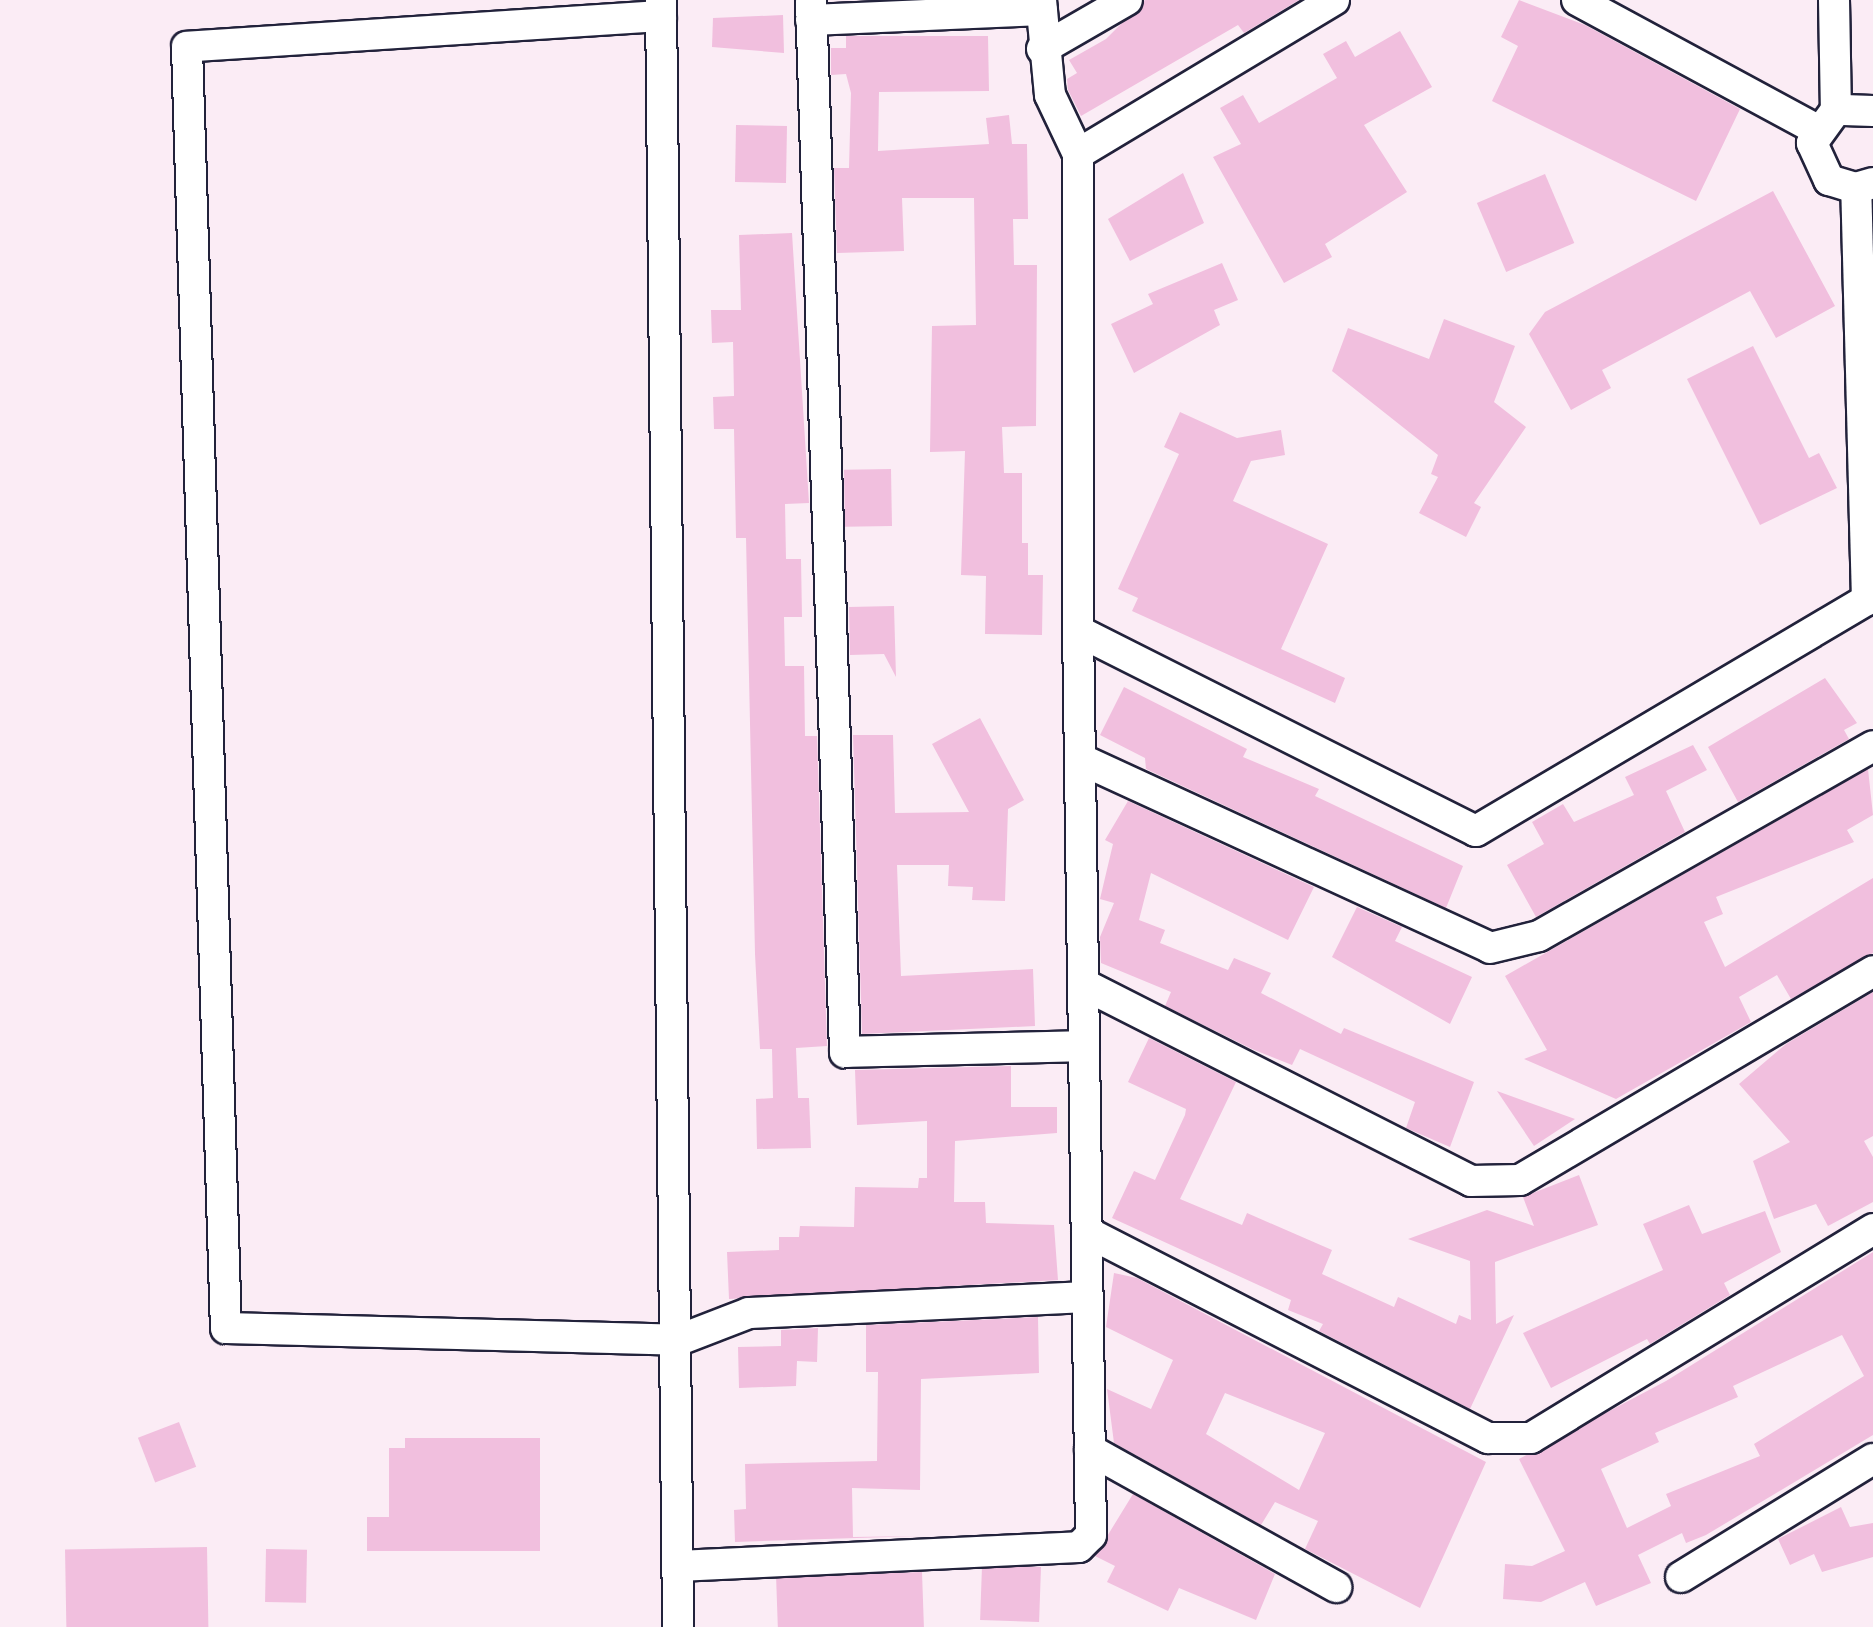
<!DOCTYPE html>
<style>
body{margin:0}
#map{position:relative;width:1873px;height:1627px;overflow:hidden;background:#fbecf5;font-family:Caveat,sans-serif}
div>[style]{position:absolute}
[style*='--x']{left:calc(var(--x)*1px);top:calc(var(--y)*1px);width:calc(var(--w)*1px);rotate:calc(var(--a)*1deg)}
.building>*{inset:0;background:#f1bfde;transform-origin:0 0}
.roads{filter:drop-shadow(2px 0 #22223b) drop-shadow(-2px 0 #22223b) drop-shadow(0 2px #22223b) drop-shadow(0 -2px #22223b)}
.minor>*{height:30px;margin:-15px;padding:0 15px;transform-origin:15px;border-radius:15px;background:#fff}
span{translate:-50% -50%;white-space:nowrap;text-align:center;line-height:1.15;-webkit-text-stroke:8px #fff;paint-order:stroke}
</style>
<div id="map">
<div class="building">
<div style="clip-path:polygon(1145px 0,1299px 0,1244px 33px,1238px 25px,1081px 116px,1068px 90px,1067px 79px,1077px 73px,1069px 60px,1106px 39px)"></div>
<div style="clip-path:polygon(1519px 0,1585px 25px,1740px 109px,1696px 201px,1492px 101px,1518px 46px,1501px 37px)"></div>
<div style="clip-path:polygon(783px 15px,784px 53px,712px 47px,713px 18px)"></div>
<div style="clip-path:polygon(1400px 31px,1432px 87px,1364px 125px,1407px 192px,1325px 244px,1332px 257px,1284px 283px,1213px 157px,1241px 144px,1220px 108px,1243px 95px,1259px 123px,1337px 78px,1323px 54px,1346px 41px,1355px 57px)"></div>
<div style="clip-path:polygon(846px 36px,988px 36px,989px 91px,879px 92px,878px 151px,989px 144px,986px 118px,1009px 115px,1012px 144px,1027px 144px,1028px 219px,1013px 219px,1014px 265px,1037px 265px,1036px 426px,1002px 427px,1004px 473px,1022px 473px,1022px 543px,1028px 543px,1028px 575px,1043px 575px,1042px 635px,985px 634px,986px 576px,961px 575px,965px 451px,930px 452px,932px 326px,976px 325px,974px 198px,902px 198px,904px 251px,837px 253px,834px 168px,849px 168px,851px 93px,846px 74px,831px 75px,831px 48px,846px 48px)"></div>
<div style="left:736px;top:125px;width:51px;height:57px;rotate:1deg"></div>
<div style="clip-path:polygon(1183px 173px,1204px 223px,1130px 261px,1108px 219px)"></div>
<div style="left:1545px;top:174px;width:75px;height:74px;rotate:67deg"></div>
<div style="clip-path:polygon(1773px 191px,1835px 306px,1776px 338px,1750px 291px,1602px 370px,1611px 388px,1571px 410px,1529px 334px,1545px 312px)"></div>
<div style="clip-path:polygon(792px 233px,809px 503px,785px 504px,786px 559px,801px 559px,802px 617px,784px 617px,785px 666px,804px 666px,805px 736px,817px 736px,827px 1046px,796px 1048px,798px 1098px,809px 1098px,811px 1148px,757px 1149px,756px 1099px,773px 1098px,772px 1049px,760px 1049px,755px 954px,746px 538px,736px 538px,734px 429px,714px 429px,713px 397px,734px 396px,733px 342px,712px 343px,711px 310px,741px 310px,739px 235px)"></div>
<div style="clip-path:polygon(1222px 263px,1238px 300px,1214px 310px,1220px 325px,1134px 373px,1111px 324px,1153px 304px,1148px 294px)"></div>
<div style="clip-path:polygon(1444px 319px,1515px 346px,1494px 402px,1526px 427px,1474px 503px,1481px 507px,1466px 537px,1419px 513px,1438px 477px,1431px 474px,1438px 455px,1332px 371px,1348px 328px,1429px 359px)"></div>
<div style="clip-path:polygon(1753px 346px,1809px 458px,1819px 453px,1837px 488px,1760px 525px,1687px 379px)"></div>
<div style="clip-path:polygon(1180px 412px,1237px 438px,1281px 430px,1285px 455px,1251px 461px,1233px 501px,1328px 544px,1281px 649px,1345px 678px,1335px 703px,1132px 611px,1138px 598px,1118px 589px,1179px 454px,1164px 447px)"></div>
<div style="left:891px;top:469px;width:57px;height:47px;rotate:89deg"></div>
<div style="clip-path:polygon(894px 606px,896px 677px,884px 654px,850px 655px,849px 607px)"></div>
<div style="clip-path:polygon(1825px 678px,1857px 723px,1844px 730px,1849px 739px,1738px 802px,1708px 747px)"></div>
<div style="clip-path:polygon(1124px 687px,1247px 749px,1243px 757px,1319px 789px,1315px 796px,1463px 866px,1446px 908px,1146px 769px,1145px 758px,1100px 735px)"></div>
<div style="clip-path:polygon(980px 718px,1024px 800px,1008px 809px,1005px 901px,972px 900px,973px 887px,948px 886px,949px 865px,897px 865px,901px 976px,1033px 969px,1035px 1026px,862px 1034px,853px 735px,893px 735px,895px 813px,969px 812px,932px 744px)"></div>
<div style="clip-path:polygon(1693px 745px,1707px 770px,1666px 791px,1685px 832px,1536px 917px,1507px 865px,1544px 844px,1532px 822px,1563px 804px,1574px 822px,1634px 795px,1625px 777px)"></div>
<div style="clip-path:polygon(1868px 769px,1873px 815px,1847px 830px,1854px 842px,1716px 897px,1723px 914px,1704px 922px,1725px 967px,1873px 878px,1873px 953px,1791px 999px,1777px 975px,1739px 997px,1751px 1022px,1616px 1099px,1524px 1059px,1547px 1050px,1505px 976px)"></div>
<div style="clip-path:polygon(1128px 801px,1314px 887px,1288px 940px,1151px 873px,1139px 920px,1165px 930px,1160px 943px,1228px 970px,1234px 958px,1271px 973px,1261px 993px,1341px 1034px,1344px 1028px,1474px 1082px,1450px 1147px,1406px 1128px,1415px 1102px,1300px 1049px,1292px 1065px,1252px 1049px,1165px 1006px,1171px 992px,1101px 963px,1100px 937px,1114px 903px,1100px 899px,1113px 844px,1105px 840px)"></div>
<div style="clip-path:polygon(1357px 907px,1402px 927px,1395px 941px,1472px 977px,1450px 1024px,1332px 957px)"></div>
<div style="clip-path:polygon(1873px 992px,1873px 1136px,1864px 1141px,1873px 1157px,1873px 1202px,1828px 1226px,1816px 1204px,1774px 1219px,1753px 1161px,1790px 1142px,1739px 1084px,1786px 1044px)"></div>
<div style="clip-path:polygon(1149px 1038px,1236px 1082px,1180px 1199px,1242px 1225px,1247px 1213px,1332px 1250px,1322px 1274px,1394px 1307px,1398px 1297px,1456px 1324px,1459px 1315px,1471px 1320px,1470px 1261px,1408px 1239px,1487px 1210px,1534px 1226px,1523px 1197px,1579px 1175px,1598px 1225px,1495px 1262px,1496px 1324px,1514px 1315px,1470px 1409px,1319px 1331px,1323px 1324px,1288px 1310px,1291px 1300px,1112px 1218px,1134px 1171px,1155px 1180px,1185px 1115px,1186px 1109px,1128px 1082px)"></div>
<div style="clip-path:polygon(1011px 1066px,1011px 1107px,1057px 1107px,1057px 1133px,955px 1141px,954px 1202px,985px 1202px,986px 1223px,1054px 1225px,1058px 1280px,729px 1299px,727px 1252px,779px 1250px,779px 1237px,799px 1237px,800px 1226px,854px 1227px,855px 1187px,918px 1188px,919px 1178px,927px 1178px,927px 1121px,857px 1125px,855px 1070px)"></div>
<div style="clip-path:polygon(1497px 1091px,1575px 1119px,1534px 1146px)"></div>
<div style="clip-path:polygon(1689px 1205px,1702px 1234px,1765px 1211px,1781px 1252px,1724px 1283px,1730px 1295px,1650px 1344px,1647px 1339px,1551px 1388px,1523px 1333px,1663px 1270px,1643px 1224px)"></div>
<div style="clip-path:polygon(evenodd,1873px 1252px,1873px 1435px,1706px 1535px,1686px 1543px,1682px 1533px,1638px 1555px,1651px 1583px,1596px 1606px,1585px 1582px,1541px 1602px,1503px 1599px,1505px 1564px,1532px 1566px,1565px 1551px,1519px 1459px,1666px 1381px,1873px 1252px,1842px 1335px,1864px 1376px,1754px 1444px,1760px 1456px,1666px 1494px,1671px 1506px,1627px 1528px,1601px 1469px,1659px 1442px,1655px 1433px,1738px 1397px,1733px 1386px,1842px 1335px)"></div>
<div style="clip-path:polygon(evenodd,1114px 1273px,1137px 1278px,1486px 1462px,1420px 1608px,1305px 1549px,1318px 1521px,1275px 1502px,1261px 1525px,1114px 1443px,1107px 1389px,1151px 1409px,1173px 1360px,1106px 1327px,1114px 1273px,1225px 1393px,1325px 1433px,1299px 1490px,1206px 1434px,1225px 1393px)"></div>
<div style="clip-path:polygon(1038px 1317px,1039px 1373px,921px 1379px,920px 1490px,852px 1488px,853px 1537px,920px 1536px,735px 1542px,734px 1510px,746px 1509px,745px 1464px,877px 1461px,878px 1372px,866px 1372px,866px 1325px)"></div>
<div style="clip-path:polygon(818px 1328px,817px 1362px,797px 1361px,796px 1386px,739px 1388px,738px 1347px,781px 1346px,781px 1330px)"></div>
<div style="left:179px;top:1422px;width:48px;height:44px;rotate:69deg"></div>
<div style="clip-path:polygon(405px 1438px,540px 1438px,540px 1551px,367px 1551px,367px 1517px,389px 1517px,389px 1448px,405px 1448px)"></div>
<div style="clip-path:polygon(1133px 1494px,1275px 1574px,1256px 1620px,1179px 1588px,1168px 1611px,1107px 1582px,1115px 1566px,1095px 1556px)"></div>
<div style="clip-path:polygon(1841px 1507px,1850px 1527px,1873px 1523px,1873px 1557px,1822px 1572px,1814px 1554px,1790px 1565px,1778px 1539px)"></div>
<div style="left:207px;top:1547px;width:80px;height:142px;rotate:89deg"></div>
<div style="left:266px;top:1549px;width:41px;height:53px;rotate:1deg"></div>
<div style="left:1041px;top:1567px;width:55px;height:59px;rotate:92deg"></div>
<div style="left:922px;top:1572px;width:55px;height:146px;rotate:88deg"></div>
</div>
<div class="roads">
<div class="minor">
<div style="--x:661;--y:0;--w:1627;--a:89.4"></div>
<div style="--x:811;--y:0;--w:1053;--a:88.15"></div>
<div style="--x:845;--y:1052;--w:239;--a:-1.4"></div>
<div style="--x:1041;--y:0;--w:95;--a:84.6"></div>
<div style="--x:1050;--y:95;--w:65;--a:64.6"></div>
<div style="--x:1334;--y:0;--w:299;--a:149"></div>
<div style="--x:1078;--y:154;--w:477;--a:90"></div>
<div style="--x:1078;--y:631;--w:445;--a:26.7"></div>
<div style="--x:1476;--y:831;--w:454;--a:-30.6"></div>
<div style="--x:1867;--y:600;--w:412;--a:-91.5"></div>
<div style="--x:1577;--y:0;--w:272;--a:28.4"></div>
<div style="--x:1834;--y:0;--w:110;--a:89"></div>
<div style="--x:661;--y:16;--w:475;--a:176.3"></div>
<div style="--x:187;--y:47;--w:1282;--a:88.26"></div>
<div style="--x:226;--y:1328;--w:453;--a:1.5"></div>
<div style="--x:679;--y:1340;--w:75;--a:-21.1"></div>
<div style="--x:749;--y:1313;--w:339;--a:-2.7"></div>
<div style="--x:811;--y:20;--w:231;--a:-2.5"></div>
<div style="--x:1042;--y:49;--w:98;--a:-30"></div>
<div style="--x:1873;--y:111;--w:37;--a:-178"></div>
<div style="--x:1836;--y:110;--w:41;--a:126"></div>
<div style="--x:1812;--y:143;--w:41;--a:65.3"></div>
<div style="--x:1829;--y:180;--w:28;--a:17"></div>
<div style="--x:1856;--y:188;--w:18;--a:-16"></div>
<div style="--x:1080;--y:759;--w:451;--a:24.7"></div>
<div style="--x:1490;--y:948;--w:50;--a:-13.8"></div>
<div style="--x:1539;--y:936;--w:384;--a:-29.6"></div>
<div style="--x:1083;--y:984;--w:435;--a:26.9"></div>
<div style="--x:1471;--y:1181;--w:49;--a:-1.2"></div>
<div style="--x:1520;--y:1180;--w:410;--a:-30.6"></div>
<div style="--x:1087;--y:1232;--w:451;--a:27.2"></div>
<div style="--x:1488;--y:1438;--w:43;--a:0"></div>
<div style="--x:1531;--y:1438;--w:401;--a:-31.4"></div>
<div style="--x:1090;--y:1450;--w:282;--a:29.1"></div>
<div style="--x:678;--y:1566;--w:401;--a:-2.7"></div>
<div style="--x:1079;--y:1547;--w:17;--a:-45"></div>
<div style="--x:1091;--y:1535;--w:904;--a:-90.82"></div>
<div style="--x:1681;--y:1577;--w:225;--a:-31.6"></div>
</div>
</div>
</div>
